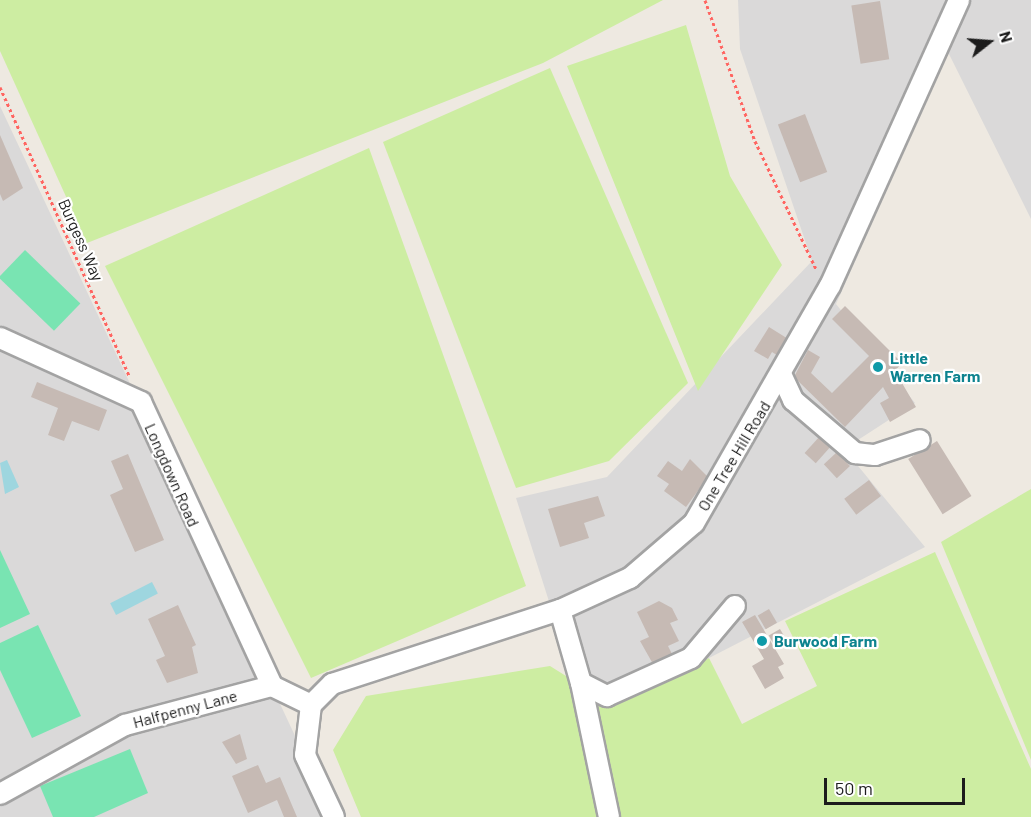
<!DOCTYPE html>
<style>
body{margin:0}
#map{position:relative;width:1031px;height:817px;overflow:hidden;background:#eee9e1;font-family:Barlow,sans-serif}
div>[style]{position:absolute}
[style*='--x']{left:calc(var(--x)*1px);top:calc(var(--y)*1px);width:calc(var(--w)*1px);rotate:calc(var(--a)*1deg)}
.residential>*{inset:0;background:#dad9d9}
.grass>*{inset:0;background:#cdeda2}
.pitch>*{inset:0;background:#79e4b2;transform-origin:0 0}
.water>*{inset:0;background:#9ed6df;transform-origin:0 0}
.building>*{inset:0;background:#c6bab4;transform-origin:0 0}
.path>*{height:3px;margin-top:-1.5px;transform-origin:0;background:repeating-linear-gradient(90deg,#ff6561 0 3px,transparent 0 6px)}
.roads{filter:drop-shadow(2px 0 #a3a3a3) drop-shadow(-2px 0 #a3a3a3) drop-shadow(0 2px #a3a3a3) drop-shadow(0 -2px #a3a3a3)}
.minor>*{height:20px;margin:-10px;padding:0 10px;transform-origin:10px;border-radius:10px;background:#fff}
.dots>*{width:16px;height:16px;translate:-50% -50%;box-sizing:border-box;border:3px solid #fff;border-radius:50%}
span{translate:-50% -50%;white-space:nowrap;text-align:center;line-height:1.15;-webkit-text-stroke:4.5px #fff;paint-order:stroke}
.street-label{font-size:16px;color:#1c1c1c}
.culture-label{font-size:16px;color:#0d838f;font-weight:700}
.left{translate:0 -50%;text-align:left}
.north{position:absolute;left:959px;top:12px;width:60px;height:60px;-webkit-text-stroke:4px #fff;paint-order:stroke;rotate:73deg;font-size:16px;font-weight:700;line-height:24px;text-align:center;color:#1c1c1c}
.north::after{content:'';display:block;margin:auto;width:21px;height:27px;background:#1c1c1c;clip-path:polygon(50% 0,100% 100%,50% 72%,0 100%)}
.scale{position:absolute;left:824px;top:778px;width:141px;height:27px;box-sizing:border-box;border:3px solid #1c1c1c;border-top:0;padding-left:8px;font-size:18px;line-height:21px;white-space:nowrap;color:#1c1c1c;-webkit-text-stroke:4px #fff;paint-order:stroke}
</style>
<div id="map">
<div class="residential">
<div style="clip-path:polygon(738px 0,1031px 0,1031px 219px,948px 52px,836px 304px,915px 403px,844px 449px,925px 547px,709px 658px,607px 701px,576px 686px,516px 498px,607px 477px,812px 261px,740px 49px)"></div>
<div style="clip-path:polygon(0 106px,333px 817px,0 817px)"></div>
</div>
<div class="grass">
<div style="clip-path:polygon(0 0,663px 0,543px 63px,87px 243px,0 51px)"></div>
<div style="clip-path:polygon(686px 25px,730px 176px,782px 265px,698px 391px,567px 66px)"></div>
<div style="clip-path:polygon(550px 68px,688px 383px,609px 461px,516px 488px,383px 142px)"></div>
<div style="clip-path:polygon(369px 148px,526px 586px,311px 678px,105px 266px)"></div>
<div style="clip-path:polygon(1031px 489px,1031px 760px,941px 542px)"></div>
<div style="clip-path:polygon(935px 552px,1031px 769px,1031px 817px,361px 817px,333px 750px,366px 696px,550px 666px,614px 706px,709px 658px,742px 724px,817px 686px,785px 621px)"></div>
</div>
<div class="pitch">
<div style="left:25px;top:250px;width:77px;height:38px;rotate:44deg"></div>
<div style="clip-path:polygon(0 550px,30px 614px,0 628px)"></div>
<div style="clip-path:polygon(38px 625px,81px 716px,32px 738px,0 670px,0 643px)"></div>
<div style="clip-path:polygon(130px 749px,148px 793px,94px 817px,53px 817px,40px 786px)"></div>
</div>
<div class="water">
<div style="clip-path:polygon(7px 460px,19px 487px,5px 494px,0 463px)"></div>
<div style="left:152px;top:582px;width:13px;height:47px;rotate:63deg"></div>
</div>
<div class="building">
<div style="left:880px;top:1px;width:59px;height:29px;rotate:81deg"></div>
<div style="left:805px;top:114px;width:62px;height:29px;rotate:69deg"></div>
<div style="clip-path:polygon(0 135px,23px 188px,3px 201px,0 194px)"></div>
<div style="clip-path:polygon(845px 306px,902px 363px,895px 371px,916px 407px,890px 422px,880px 403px,889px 398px,883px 387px,845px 427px,794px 377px,808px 350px,820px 357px,811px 373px,832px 393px,869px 356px,832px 319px)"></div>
<div style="clip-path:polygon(769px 327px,793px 342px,783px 359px,772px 352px,768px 359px,754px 351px)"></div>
<div style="clip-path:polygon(37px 382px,107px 410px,99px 431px,72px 421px,64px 441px,48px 435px,58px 408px,31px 397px)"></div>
<div style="left:820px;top:436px;width:15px;height:23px;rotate:42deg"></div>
<div style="left:937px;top:441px;width:65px;height:34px;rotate:58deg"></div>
<div style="left:837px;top:452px;width:19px;height:18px;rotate:47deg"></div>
<div style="clip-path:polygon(128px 454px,164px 540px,135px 552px,110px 495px,123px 489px,111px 461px)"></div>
<div style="clip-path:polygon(690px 459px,708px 477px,686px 507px,664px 491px,669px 484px,657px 476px,668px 461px,682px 471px)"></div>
<div style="left:869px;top:480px;width:20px;height:31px;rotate:53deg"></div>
<div style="clip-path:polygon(598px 496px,605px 516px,584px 523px,589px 538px,560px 547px,548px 509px)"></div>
<div style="clip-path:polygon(659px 601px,672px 608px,678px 620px,670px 623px,679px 641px,668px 646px,672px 654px,653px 664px,640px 641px,649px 637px,637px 612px)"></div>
<div style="clip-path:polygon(178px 605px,196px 645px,192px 647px,198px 673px,167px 683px,156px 660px,165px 656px,148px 619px)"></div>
<div style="left:769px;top:609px;width:16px;height:13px;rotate:60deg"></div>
<div style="clip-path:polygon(755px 615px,784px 664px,778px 667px,784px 678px,765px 689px,752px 666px,764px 659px,742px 622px)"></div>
<div style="left:780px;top:629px;width:16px;height:13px;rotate:60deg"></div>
<div style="clip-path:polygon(240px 734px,247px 759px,236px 764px,222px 742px)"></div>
<div style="clip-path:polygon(258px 765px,266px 783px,280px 777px,297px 817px,284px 817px,277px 800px,248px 813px,232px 776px)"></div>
</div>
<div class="path">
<div style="--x:705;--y:0;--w:150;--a:70.5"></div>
<div style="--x:755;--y:141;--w:142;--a:64.5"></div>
<div style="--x:0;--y:87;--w:316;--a:65.9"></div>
</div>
<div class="roads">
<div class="minor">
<div style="--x:0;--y:338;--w:155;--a:24.4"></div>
<div style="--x:141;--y:402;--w:313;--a:65.2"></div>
<div style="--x:781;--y:374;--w:29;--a:65"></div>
<div style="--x:793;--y:400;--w:82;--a:40.5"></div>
<div style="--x:855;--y:453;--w:20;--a:6"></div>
<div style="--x:875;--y:455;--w:47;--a:-18.4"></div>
<div style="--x:560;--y:610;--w:76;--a:74"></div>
<div style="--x:581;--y:683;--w:29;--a:27"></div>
<div style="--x:607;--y:696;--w:92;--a:-24.3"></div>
<div style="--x:691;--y:658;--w:68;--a:-49.8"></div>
<div style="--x:581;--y:683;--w:137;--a:78.2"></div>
<div style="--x:311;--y:705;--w:30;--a:-45"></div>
<div style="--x:332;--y:684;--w:240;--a:-18"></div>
<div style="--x:560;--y:610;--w:77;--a:-24.6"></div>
<div style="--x:630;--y:578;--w:84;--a:-40.7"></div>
<div style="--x:694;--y:523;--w:273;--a:-60.2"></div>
<div style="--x:830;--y:286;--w:314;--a:-65.7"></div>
<div style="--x:311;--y:705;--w:50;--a:96.8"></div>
<div style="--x:305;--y:755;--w:68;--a:64.9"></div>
<div style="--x:0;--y:794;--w:143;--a:-28.9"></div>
<div style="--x:125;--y:725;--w:152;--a:-14.9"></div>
<div style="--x:272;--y:686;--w:43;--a:26"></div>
</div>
</div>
<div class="dots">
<div style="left:878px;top:367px;background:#0f9aa8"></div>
<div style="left:762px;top:641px;background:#0f9aa8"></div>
</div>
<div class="street-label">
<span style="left:81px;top:240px;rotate:66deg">Burgess Way</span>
<span style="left:734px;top:456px;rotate:-59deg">One Tree Hill Road</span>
<span style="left:172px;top:475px;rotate:66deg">Longdown Road</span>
<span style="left:185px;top:709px;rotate:-15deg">Halfpenny Lane</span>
</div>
<div class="culture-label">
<span class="left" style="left:890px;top:367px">Little<br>Warren Farm</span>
<span class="left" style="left:774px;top:641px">Burwood Farm</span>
</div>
<div class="north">N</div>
<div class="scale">50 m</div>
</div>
